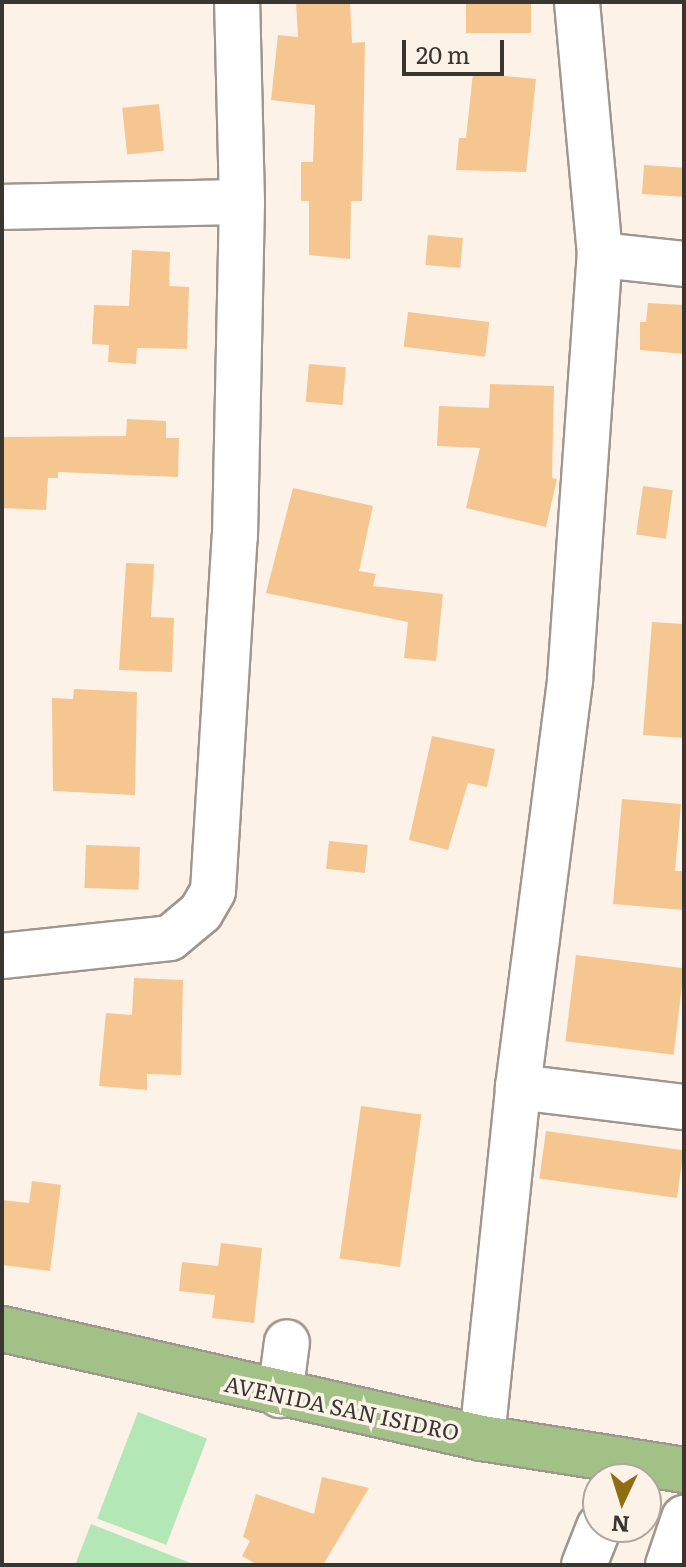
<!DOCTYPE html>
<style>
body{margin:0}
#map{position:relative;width:686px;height:1567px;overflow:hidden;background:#fcf2e8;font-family:Literata,serif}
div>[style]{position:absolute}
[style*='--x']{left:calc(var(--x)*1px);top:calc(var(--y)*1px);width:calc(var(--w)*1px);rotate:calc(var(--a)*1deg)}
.green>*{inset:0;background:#b4e7b6;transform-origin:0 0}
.building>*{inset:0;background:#f6c690;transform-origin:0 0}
.roads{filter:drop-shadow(2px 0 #9f968d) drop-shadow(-2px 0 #9f968d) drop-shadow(0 2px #9f968d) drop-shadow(0 -2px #9f968d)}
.minor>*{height:44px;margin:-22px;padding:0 22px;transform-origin:22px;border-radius:22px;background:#fff}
.major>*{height:44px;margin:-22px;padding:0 22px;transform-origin:22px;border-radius:22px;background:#a2c187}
span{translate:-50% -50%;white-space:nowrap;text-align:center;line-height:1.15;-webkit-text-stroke:7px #fcf2e8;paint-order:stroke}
.street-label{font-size:22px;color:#393531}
.frame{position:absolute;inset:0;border:4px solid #393531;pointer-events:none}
.north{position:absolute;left:582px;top:1463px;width:80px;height:80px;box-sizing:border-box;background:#fcf2e8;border:2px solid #aea69f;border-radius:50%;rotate:184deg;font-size:22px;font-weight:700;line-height:32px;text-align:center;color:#393531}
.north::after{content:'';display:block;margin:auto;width:28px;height:36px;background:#906c12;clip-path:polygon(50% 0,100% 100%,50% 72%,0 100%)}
.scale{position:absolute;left:402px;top:40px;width:102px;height:36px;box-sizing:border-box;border:4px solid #393531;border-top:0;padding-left:10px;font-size:24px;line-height:28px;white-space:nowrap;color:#393531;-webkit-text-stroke:6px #fcf2e8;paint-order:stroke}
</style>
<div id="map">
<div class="green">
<div style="left:138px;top:1412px;width:74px;height:114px;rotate:21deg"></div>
<div style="clip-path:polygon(91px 1524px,193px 1564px,193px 1565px,75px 1565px)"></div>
</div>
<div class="building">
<div style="clip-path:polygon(296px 2px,350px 2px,352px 43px,365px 42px,362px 201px,351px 201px,350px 259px,309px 255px,309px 201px,301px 201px,301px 162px,313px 162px,315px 105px,271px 100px,278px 35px,298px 37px)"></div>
<div style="left:466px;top:2px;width:65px;height:31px"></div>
<div style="clip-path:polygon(473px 73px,536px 79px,526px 172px,456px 170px,459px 138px,466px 138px)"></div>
<div style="left:159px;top:104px;width:47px;height:37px;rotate:84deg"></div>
<div style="left:644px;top:165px;width:40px;height:29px;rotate:4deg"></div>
<div style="left:428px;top:235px;width:35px;height:30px;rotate:5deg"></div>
<div style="clip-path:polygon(132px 250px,170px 252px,169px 286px,189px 287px,187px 349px,137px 348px,136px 364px,108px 362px,109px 345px,92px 344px,94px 305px,129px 306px)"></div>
<div style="clip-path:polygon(648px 303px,684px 305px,684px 354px,640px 350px,640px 322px,646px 322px)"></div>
<div style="left:408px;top:312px;width:82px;height:35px;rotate:7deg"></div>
<div style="left:309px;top:364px;width:37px;height:38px;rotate:5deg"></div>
<div style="clip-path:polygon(490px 384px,554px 386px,552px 478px,557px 479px,546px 527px,466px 508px,480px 448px,437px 446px,439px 406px,489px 408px)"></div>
<div style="clip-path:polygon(127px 419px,166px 421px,166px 438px,179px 438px,178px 477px,58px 472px,58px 478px,48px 478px,46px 510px,2px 508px,2px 437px,126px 436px)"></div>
<div style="left:643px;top:486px;width:30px;height:49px;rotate:8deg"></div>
<div style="clip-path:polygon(293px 488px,373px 506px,359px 571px,376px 574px,373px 586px,443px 594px,436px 661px,404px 658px,408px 622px,266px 593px)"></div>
<div style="clip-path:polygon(126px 563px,154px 564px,151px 617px,174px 618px,172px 672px,119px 670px)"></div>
<div style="clip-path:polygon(652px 622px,684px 624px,684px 738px,643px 735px)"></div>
<div style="clip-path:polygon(74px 689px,137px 692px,135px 795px,53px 791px,52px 698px,73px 699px)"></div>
<div style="clip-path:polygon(432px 736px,495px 749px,487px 787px,468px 783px,448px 850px,409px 840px)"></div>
<div style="clip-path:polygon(622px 799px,681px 804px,675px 871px,684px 871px,684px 910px,613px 904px)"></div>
<div style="left:329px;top:841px;width:39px;height:28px;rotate:6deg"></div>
<div style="left:86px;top:845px;width:54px;height:43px;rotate:2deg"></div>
<div style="left:576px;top:955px;width:109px;height:87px;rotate:7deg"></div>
<div style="clip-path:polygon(134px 978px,183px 980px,181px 1075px,147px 1074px,147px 1090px,99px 1086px,106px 1013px,132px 1015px)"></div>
<div style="left:361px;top:1106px;width:61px;height:154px;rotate:8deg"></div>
<div style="left:546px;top:1131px;width:139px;height:48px;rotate:8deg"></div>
<div style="clip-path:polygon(32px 1181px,61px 1185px,50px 1271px,2px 1265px,2px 1200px,29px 1203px)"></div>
<div style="clip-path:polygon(221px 1243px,262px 1248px,254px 1323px,212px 1318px,215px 1295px,179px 1291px,182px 1262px,218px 1266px)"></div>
<div style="clip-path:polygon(322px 1477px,369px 1488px,323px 1565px,258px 1565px,242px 1556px,250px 1541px,243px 1537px,256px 1494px,314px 1514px)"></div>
</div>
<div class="roads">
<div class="minor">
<div style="--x:2;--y:207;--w:240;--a:-1.2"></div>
<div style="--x:600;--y:255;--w:84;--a:6.1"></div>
<div style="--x:2;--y:956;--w:169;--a:-6.1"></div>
<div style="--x:170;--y:938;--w:40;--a:-40"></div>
<div style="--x:201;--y:912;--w:24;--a:-60"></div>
<div style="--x:213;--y:891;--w:356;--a:-86.5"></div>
<div style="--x:235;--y:536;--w:334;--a:-88.8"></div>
<div style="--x:242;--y:202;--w:200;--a:-91.4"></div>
<div style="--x:518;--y:1087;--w:167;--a:6.9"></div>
<div style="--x:280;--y:1395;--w:53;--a:-82.5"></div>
<div style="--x:482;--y:1438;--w:353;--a:-84.1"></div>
<div style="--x:518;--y:1087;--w:410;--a:-82.7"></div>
<div style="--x:570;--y:680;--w:426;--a:-86"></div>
<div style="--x:600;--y:255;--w:254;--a:-95.2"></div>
<div style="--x:584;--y:1565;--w:41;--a:-68.5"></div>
<div style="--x:668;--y:1565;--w:50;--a:-71.2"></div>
</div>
<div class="major">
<div style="--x:2;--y:1329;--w:492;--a:12.8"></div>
<div style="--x:482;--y:1438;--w:205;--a:9"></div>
</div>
</div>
<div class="street-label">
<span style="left:342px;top:1407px;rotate:12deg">AVENIDA SAN ISIDRO</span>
</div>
<div class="frame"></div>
<div class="north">N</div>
<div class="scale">20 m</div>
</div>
